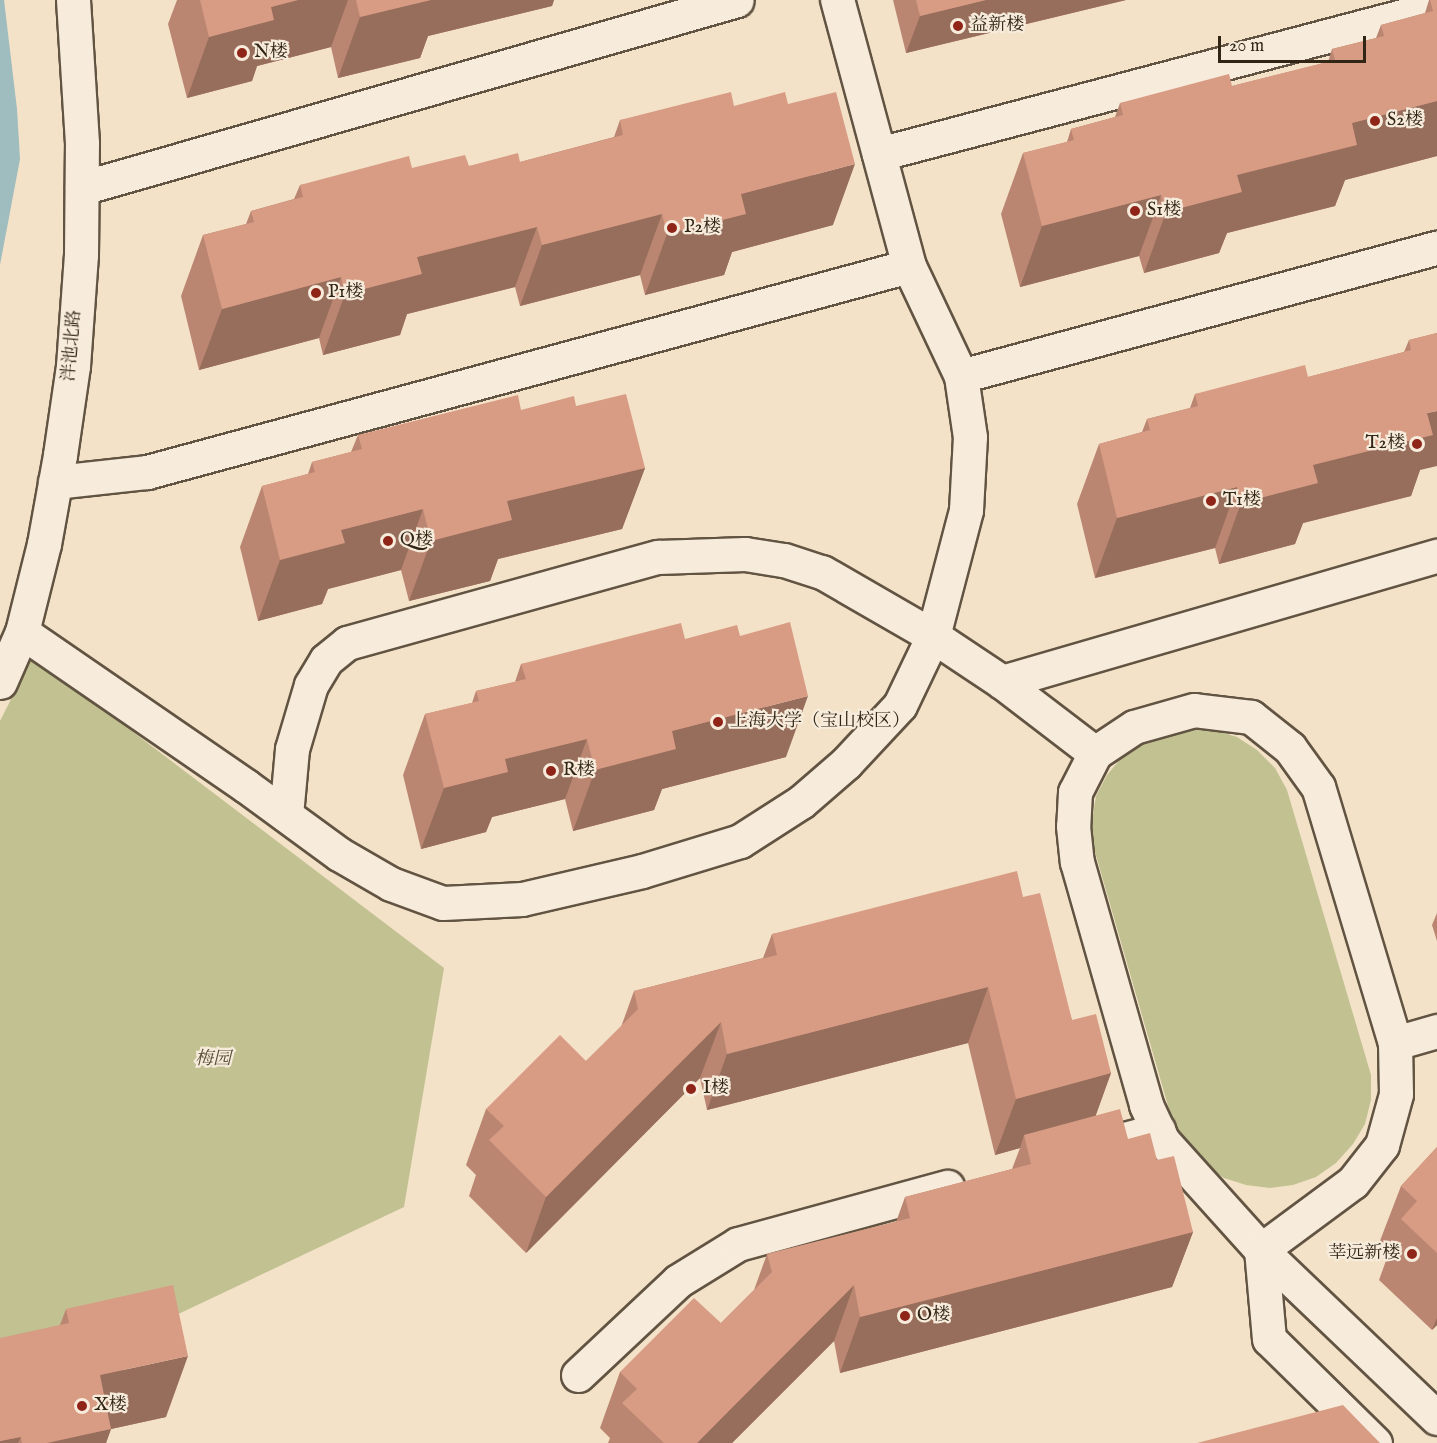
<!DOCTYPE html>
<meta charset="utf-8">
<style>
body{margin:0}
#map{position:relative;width:1437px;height:1443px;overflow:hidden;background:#f3e2c8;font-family:"IM FELL English","Noto Serif SC",serif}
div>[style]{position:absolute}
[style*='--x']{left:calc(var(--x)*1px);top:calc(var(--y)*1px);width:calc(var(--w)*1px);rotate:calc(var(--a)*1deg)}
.green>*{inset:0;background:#c2c191}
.water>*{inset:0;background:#9fbcbf}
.roads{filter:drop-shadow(2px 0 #625442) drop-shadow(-2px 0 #625442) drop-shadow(0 2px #625442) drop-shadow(0 -2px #625442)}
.minor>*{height:33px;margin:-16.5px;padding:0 16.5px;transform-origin:16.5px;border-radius:16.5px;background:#f7ecdb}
.wall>*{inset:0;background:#ba8672}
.shaded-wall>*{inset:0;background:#976d5c}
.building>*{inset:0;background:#d89c84}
.dots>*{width:16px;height:16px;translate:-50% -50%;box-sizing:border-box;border:3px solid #f7ecdb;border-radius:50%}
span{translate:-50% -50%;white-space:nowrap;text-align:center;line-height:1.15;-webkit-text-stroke:4.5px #f7ecdb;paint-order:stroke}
.poi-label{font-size:18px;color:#312515}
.left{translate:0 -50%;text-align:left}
.right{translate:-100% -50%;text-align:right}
.street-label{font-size:18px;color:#312515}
.park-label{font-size:18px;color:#554c34;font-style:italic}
.scale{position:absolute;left:1218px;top:36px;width:148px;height:27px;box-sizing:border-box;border:3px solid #312515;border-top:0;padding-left:8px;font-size:18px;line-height:21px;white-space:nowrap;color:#312515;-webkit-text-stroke:4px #f7ecdb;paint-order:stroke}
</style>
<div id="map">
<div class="green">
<div style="clip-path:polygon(33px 656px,444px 968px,404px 1207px,172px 1317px,0 1366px,0 721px)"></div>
<div style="clip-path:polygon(1189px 728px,1214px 730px,1237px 737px,1257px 750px,1275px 768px,1287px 790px,1371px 1075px,1371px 1100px,1365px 1124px,1353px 1144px,1336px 1163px,1316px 1177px,1293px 1185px,1270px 1188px,1246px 1185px,1224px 1178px,1204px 1166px,1175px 1130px,1093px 845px,1092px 821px,1096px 796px,1107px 775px,1123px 756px,1142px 741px)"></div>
</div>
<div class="water">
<div style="clip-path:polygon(0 0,4px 0,17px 109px,20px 159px,0 265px)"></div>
</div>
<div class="roads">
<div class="minor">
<div style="--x:879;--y:154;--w:577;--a:-14.76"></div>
<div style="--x:82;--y:188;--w:681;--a:-16.01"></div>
<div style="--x:961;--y:376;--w:493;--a:-15.1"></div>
<div style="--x:55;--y:482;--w:93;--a:-6.2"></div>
<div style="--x:147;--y:472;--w:789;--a:-15.13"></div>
<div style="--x:22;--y:632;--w:272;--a:34.5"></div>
<div style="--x:246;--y:786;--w:115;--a:36.2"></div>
<div style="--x:339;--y:854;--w:60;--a:30"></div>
<div style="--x:391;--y:884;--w:55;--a:20.1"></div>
<div style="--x:443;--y:903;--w:79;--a:-2.9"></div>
<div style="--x:522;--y:899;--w:123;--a:-13.1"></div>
<div style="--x:642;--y:871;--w:102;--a:-17"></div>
<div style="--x:740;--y:841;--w:72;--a:-32.6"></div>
<div style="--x:801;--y:802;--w:60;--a:-40.9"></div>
<div style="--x:846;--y:763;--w:79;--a:-47"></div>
<div style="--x:900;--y:705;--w:76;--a:-64.4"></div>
<div style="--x:933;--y:636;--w:130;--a:-75.3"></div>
<div style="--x:966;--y:510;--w:73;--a:-86.9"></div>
<div style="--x:970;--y:437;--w:62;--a:-98.4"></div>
<div style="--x:961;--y:376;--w:122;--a:-115.3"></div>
<div style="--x:909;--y:266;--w:276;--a:-105.1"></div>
<div style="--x:0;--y:682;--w:55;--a:-66.3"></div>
<div style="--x:22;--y:632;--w:91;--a:-76"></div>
<div style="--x:44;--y:544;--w:90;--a:-79.8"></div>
<div style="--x:60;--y:455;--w:90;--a:-81.7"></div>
<div style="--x:73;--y:366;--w:111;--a:-85.9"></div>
<div style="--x:81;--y:255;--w:112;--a:-89.5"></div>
<div style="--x:82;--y:143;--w:143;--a:-93.6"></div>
<div style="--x:1002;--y:682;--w:453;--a:-16.2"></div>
<div style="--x:286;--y:815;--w:66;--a:-84.8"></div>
<div style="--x:292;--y:749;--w:67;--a:-73.5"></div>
<div style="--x:311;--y:685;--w:29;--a:-59"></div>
<div style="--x:326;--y:660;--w:27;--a:-39"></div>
<div style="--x:347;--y:643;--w:323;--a:-15.5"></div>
<div style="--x:658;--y:557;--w:87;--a:-2"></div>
<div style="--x:745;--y:554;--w:39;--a:9"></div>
<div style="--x:784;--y:560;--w:40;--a:18"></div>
<div style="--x:822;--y:572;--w:128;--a:30"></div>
<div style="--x:933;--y:636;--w:83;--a:33.7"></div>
<div style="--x:1002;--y:682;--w:117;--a:37.4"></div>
<div style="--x:1395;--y:1043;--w:44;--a:-15.9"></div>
<div style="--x:1084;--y:1150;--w:77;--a:-15.1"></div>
<div style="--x:578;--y:1375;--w:137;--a:-43.2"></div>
<div style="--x:678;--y:1281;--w:70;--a:-31.7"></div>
<div style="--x:738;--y:1244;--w:217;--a:-15.3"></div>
<div style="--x:1375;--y:1443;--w:148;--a:-135.5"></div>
<div style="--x:1269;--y:1339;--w:89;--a:-95.1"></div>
<div style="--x:1261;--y:1250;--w:114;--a:-36.5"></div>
<div style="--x:1353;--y:1182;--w:47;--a:-51.9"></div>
<div style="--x:1382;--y:1145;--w:53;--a:-74.6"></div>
<div style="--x:1396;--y:1094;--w:51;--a:-91.1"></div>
<div style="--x:1395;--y:1043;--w:267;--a:-106.7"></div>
<div style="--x:1318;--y:787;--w:48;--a:-125.7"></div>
<div style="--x:1290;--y:748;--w:50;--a:-141.5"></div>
<div style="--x:1251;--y:717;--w:57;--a:-173"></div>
<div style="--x:1194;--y:710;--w:62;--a:164.2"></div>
<div style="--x:1134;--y:727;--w:47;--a:146.3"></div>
<div style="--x:1095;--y:753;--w:44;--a:117.1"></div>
<div style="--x:1075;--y:792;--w:34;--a:93"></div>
<div style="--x:1073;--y:826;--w:36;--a:84"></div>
<div style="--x:1077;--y:862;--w:253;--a:74.1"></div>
<div style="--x:1146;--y:1105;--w:40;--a:65"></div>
<div style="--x:1163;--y:1141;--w:147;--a:48"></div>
<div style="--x:1261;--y:1250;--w:243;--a:43.7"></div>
</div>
</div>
<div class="wall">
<div style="clip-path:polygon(177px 0,554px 0,552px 6px,428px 36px,420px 58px,338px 78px,331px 47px,257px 66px,252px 81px,187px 98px,168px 24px)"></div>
<div style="clip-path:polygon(893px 0,1126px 0,906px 53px)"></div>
<div style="clip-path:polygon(1429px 0,1437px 0,1437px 156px,1345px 180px,1335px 206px,1227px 233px,1219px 253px,1144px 273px,1139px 256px,1020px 287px,1001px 214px,1023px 153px,1067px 142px,1071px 129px,1115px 117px,1120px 103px,1232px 86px,1328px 62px,1332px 49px,1376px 38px,1381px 25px,1425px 13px)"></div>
<div style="clip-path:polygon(788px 104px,833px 225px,732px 252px,724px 275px,645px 295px,640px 275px,520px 306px,515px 287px,407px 314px,400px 335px,323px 355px,319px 338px,199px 370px,181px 296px,203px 235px,246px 224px,251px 211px,294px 199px,300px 185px,412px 168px,469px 166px,520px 162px,614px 137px,620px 120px,734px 106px)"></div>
<div style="clip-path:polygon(1437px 333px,1420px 470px,1411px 496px,1303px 523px,1295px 544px,1219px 564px,1215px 548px,1095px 578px,1077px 504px,1099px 444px,1142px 432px,1147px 419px,1190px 408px,1195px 394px,1308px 377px,1404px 352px,1409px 340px)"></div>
<div style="clip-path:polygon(576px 406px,645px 468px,622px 529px,498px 559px,490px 581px,409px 601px,401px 570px,328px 589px,322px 604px,258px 621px,240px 547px,262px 486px,308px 474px,312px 462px,351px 452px,358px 435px,521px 410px)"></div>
<div style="clip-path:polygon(740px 636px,786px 757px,662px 789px,654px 810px,573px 831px,565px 799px,492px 817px,486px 832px,421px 849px,403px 775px,425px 714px,472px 703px,476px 691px,515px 682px,521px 664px,685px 639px)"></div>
<div style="clip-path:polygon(1023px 897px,1072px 1020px,1111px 1073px,1095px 1116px,1157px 1160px,1193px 1232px,1172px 1287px,840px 1373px,834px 1341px,732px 1443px,608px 1443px,610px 1438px,600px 1428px,620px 1372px,721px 1323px,754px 1290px,767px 1254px,896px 1222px,905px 1197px,1012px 1169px,1020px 1148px,995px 1155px,968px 1043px,707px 1110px,700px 1078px,526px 1253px,469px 1196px,476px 1175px,466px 1165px,486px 1109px,586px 1061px,621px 1027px,634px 991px,763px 958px,772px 934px)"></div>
<div style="clip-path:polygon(1437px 913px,1437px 941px,1432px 925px)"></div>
<div style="clip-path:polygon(1437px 1147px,1437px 1325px,1432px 1330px,1379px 1280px,1388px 1255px,1378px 1246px,1401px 1186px)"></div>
<div style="clip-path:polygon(66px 1309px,166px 1417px,111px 1429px,106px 1443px,0 1443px,60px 1325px)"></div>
</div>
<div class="shaded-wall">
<div style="clip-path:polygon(298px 0,348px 0,331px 47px,257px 66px,252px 81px,187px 98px,209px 37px,271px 7px)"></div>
<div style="clip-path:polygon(429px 0,554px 0,552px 6px,428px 36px,420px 58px,338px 78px,360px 17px)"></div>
<div style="clip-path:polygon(986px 0,1126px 0,906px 53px,920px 16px)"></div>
<div style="clip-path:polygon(1437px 101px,1437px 156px,1345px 180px,1335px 206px,1227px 233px,1219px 253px,1144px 273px,1166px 212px,1237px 175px,1352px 123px)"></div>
<div style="clip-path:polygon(855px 164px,833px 225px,732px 252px,724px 275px,645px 295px,667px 234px,741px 194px)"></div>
<div style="clip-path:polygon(1161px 195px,1139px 256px,1020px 287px,1042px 226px)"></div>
<div style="clip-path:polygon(662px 214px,640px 275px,520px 306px,542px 245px)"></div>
<div style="clip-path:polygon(537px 227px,515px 287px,407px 314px,400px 335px,323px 355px,345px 294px,417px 257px)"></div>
<div style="clip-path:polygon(341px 277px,319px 338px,199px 370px,222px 309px)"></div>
<div style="clip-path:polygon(1437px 411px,1437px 466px,1420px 470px,1411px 496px,1303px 523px,1295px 544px,1219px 564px,1241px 503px,1313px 465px,1427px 413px)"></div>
<div style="clip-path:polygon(645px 468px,622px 529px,498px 559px,490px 581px,409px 601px,431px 541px,507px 501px)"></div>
<div style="clip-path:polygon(1237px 487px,1215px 548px,1095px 578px,1117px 518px)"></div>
<div style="clip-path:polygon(423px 509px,401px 570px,328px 589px,322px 604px,258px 621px,280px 560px,341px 530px)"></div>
<div style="clip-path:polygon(808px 696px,786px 757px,662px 789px,654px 810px,573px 831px,595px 770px,672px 731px)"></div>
<div style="clip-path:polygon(587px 739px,565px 799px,492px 817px,486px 832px,421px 849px,444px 788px,505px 759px)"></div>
<div style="clip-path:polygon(988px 987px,968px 1043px,707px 1110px,727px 1054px)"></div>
<div style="clip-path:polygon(721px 1022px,700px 1078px,526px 1253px,546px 1197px)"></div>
<div style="clip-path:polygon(1111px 1073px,1091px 1129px,1024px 1135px,1020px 1148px,995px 1155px,1016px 1099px)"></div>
<div style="clip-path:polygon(1193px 1232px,1172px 1287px,840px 1373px,860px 1317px)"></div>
<div style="clip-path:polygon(854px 1285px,834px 1341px,732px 1443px,697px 1443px)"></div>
<div style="clip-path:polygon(1437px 1318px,1437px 1325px,1432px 1330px)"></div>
<div style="clip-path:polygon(188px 1356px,166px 1417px,111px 1429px,106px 1443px,47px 1443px,100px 1375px)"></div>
<div style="clip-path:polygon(21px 1437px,18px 1443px,0 1443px,0 1441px)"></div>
</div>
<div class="building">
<div style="clip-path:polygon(200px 0,298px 0,271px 7px,274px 20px,209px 37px)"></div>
<div style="clip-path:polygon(356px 0,431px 0,360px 17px)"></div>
<div style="clip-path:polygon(916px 0,986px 0,920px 16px)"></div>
<div style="clip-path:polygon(1430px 0,1437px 0,1437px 101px,1352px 123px,1357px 145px,1237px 175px,1242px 192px,1166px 212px,1161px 195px,1042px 226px,1023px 153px,1074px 140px,1071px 129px,1123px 115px,1120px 103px,1229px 74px,1232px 86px,1335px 60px,1332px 49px,1384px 36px,1381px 25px,1433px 11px)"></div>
<div style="clip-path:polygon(731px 92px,734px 106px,785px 92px,788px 104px,836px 92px,855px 164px,741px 194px,746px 214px,667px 234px,662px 214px,542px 245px,537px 227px,417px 257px,422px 274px,345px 294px,341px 277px,222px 309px,203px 235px,254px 222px,251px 211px,303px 197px,300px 185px,409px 156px,412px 168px,465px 155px,469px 166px,518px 153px,520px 162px,623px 135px,620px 120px)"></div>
<div style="clip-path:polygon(1437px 333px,1437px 411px,1427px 413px,1433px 435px,1313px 465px,1318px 483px,1241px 503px,1237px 487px,1117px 518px,1099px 444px,1150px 430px,1147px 419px,1198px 406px,1195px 394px,1305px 365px,1308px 377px,1411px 350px,1409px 340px)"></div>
<div style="clip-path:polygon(626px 394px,645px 468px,507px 501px,512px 520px,431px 541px,423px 509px,341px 530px,345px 543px,280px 560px,262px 486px,315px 472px,312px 462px,362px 449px,358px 435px,518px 395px,521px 410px,574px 396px,576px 406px)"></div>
<div style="clip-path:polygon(790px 622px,808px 696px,672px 731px,676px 749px,595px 770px,587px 739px,505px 759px,508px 772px,444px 788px,425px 714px,479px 701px,476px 691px,526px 679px,521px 664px,681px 623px,685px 639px,737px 625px,740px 636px)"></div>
<div style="clip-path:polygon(1017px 871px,1023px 897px,1040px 893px,1072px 1020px,1096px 1014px,1111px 1073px,1016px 1099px,988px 987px,727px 1054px,721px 1022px,546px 1197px,489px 1140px,504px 1126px,486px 1109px,560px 1035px,586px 1061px,638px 1009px,634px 991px,777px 955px,772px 934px)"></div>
<div style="clip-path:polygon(1120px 1109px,1128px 1139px,1150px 1133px,1157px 1160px,1174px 1156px,1193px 1232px,860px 1317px,854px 1285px,697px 1443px,664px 1443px,622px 1403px,637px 1389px,620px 1372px,694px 1298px,721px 1323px,772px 1272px,767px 1254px,910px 1218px,905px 1197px,1031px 1164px,1024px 1135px)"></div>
<div style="clip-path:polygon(1437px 1147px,1437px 1253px,1401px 1219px,1417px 1201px,1401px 1186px)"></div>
<div style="clip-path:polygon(173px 1285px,188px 1356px,100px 1375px,111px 1429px,47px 1443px,22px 1443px,21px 1437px,0 1441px,0 1338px,69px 1323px,66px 1309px)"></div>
<div style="clip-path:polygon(1343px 1405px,1380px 1443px,1197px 1443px)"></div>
</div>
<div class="dots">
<div style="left:958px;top:26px;background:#8f2418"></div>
<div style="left:242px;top:53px;background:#8f2418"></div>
<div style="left:1375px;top:121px;background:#8f2418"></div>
<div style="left:1135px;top:211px;background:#8f2418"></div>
<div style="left:672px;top:228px;background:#8f2418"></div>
<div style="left:316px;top:293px;background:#8f2418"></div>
<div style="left:1417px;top:444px;background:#8f2418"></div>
<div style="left:1211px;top:501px;background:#8f2418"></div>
<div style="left:388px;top:541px;background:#8f2418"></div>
<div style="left:718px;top:722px;background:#8f2418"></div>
<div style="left:551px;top:771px;background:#8f2418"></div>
<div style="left:691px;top:1089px;background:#8f2418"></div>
<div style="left:1412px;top:1254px;background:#8f2418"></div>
<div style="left:905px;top:1316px;background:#8f2418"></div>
<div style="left:82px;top:1406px;background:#8f2418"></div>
</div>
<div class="poi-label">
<span class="left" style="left:970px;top:26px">益新楼</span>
<span class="left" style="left:254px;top:53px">N楼</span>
<span class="left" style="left:1387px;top:121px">S2楼</span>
<span class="left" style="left:1147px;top:211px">S1楼</span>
<span class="left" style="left:684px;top:228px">P2楼</span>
<span class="left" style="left:328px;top:293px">P1楼</span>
<span class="right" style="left:1405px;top:444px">T2楼</span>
<span class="left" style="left:1223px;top:501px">T1楼</span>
<span class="left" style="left:400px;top:541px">Q楼</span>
<span class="left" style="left:730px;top:722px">上海大学（宝山校区）</span>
<span class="left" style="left:563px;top:771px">R楼</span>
<span class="left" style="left:703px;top:1089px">I楼</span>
<span class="right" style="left:1400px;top:1254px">莘远新楼</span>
<span class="left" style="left:917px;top:1316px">O楼</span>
<span class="left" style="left:94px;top:1406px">X楼</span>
</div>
<div class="street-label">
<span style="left:73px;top:346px;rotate:-85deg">泮池北路</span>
</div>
<div class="park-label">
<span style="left:213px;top:1060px">梅园</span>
</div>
<div class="scale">20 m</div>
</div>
